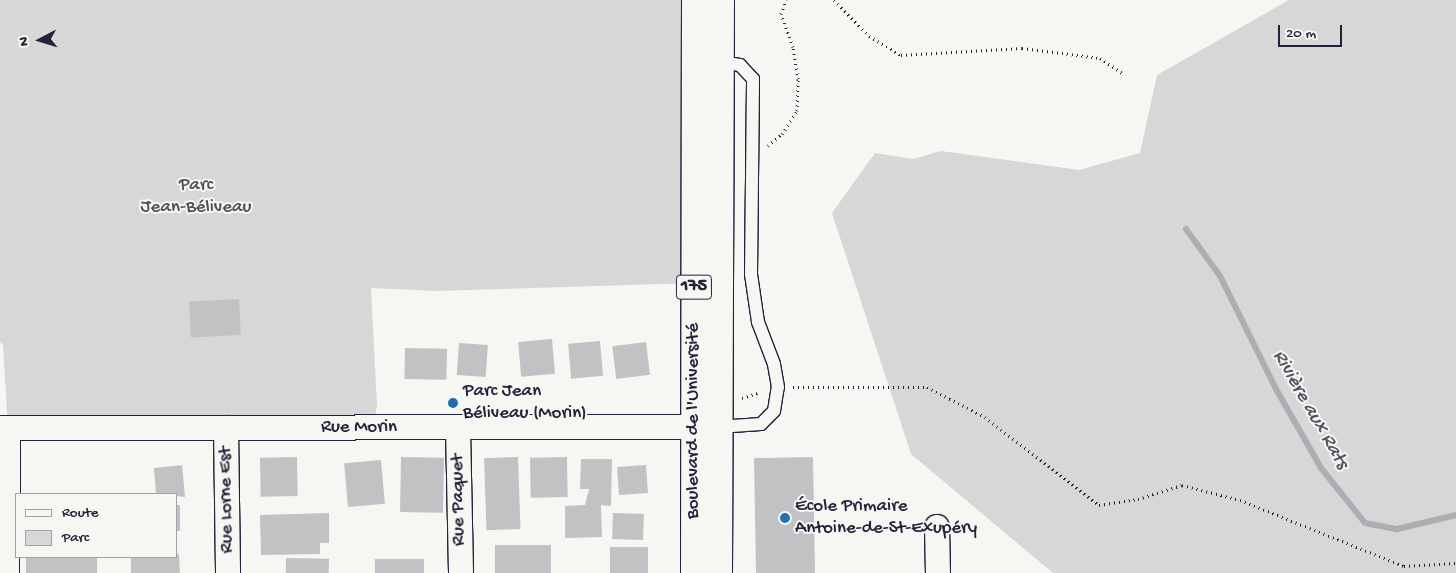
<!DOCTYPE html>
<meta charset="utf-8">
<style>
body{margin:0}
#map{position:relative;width:1456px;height:573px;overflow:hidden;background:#f6f6f2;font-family:"Gochi Hand",sans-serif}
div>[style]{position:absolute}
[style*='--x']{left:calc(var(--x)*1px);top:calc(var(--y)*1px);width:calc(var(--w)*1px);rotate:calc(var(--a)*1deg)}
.green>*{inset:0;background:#d7d7d7}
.stream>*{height:6px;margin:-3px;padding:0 3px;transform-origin:3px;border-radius:3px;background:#adadb3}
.building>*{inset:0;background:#c2c2c4;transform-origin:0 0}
.path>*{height:3px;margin-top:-1.5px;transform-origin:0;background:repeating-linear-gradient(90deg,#22223b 0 1px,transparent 0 5px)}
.roads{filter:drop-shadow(1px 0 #22223b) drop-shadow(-1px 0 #22223b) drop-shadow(0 1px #22223b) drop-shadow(0 -1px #22223b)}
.lane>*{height:12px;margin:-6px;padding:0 6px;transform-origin:6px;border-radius:6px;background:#f6f6f2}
.street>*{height:24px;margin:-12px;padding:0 12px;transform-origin:12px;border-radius:12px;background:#f6f6f2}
.primary>*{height:28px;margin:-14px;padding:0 14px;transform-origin:14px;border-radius:14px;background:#f6f6f2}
.dots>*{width:14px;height:14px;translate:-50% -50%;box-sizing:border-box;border:2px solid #f6f6f2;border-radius:50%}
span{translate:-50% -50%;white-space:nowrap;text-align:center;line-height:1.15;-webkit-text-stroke:4px #f6f6f2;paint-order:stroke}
.shield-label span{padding:1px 4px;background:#f6f6f2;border:1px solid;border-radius:4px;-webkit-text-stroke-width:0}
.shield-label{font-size:18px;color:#22223b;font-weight:700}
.park-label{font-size:19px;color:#4f4f62}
.poi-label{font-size:19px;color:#22223b}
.left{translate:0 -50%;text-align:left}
.street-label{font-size:19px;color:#22223b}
.water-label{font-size:20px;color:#535365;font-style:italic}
.legend{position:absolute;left:15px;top:493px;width:162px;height:65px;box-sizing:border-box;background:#f6f6f2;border:1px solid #a1a1a9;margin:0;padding:6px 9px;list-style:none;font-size:15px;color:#22223b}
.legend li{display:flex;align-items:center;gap:10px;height:25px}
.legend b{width:25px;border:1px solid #a1a1a9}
.north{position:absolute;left:15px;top:15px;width:50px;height:50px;-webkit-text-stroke:4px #f6f6f2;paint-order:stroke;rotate:265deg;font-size:14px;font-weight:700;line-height:20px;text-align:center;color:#22223b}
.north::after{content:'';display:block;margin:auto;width:18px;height:22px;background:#22223b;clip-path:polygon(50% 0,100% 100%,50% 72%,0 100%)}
.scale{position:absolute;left:1278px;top:25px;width:64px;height:22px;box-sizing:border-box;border:2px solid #22223b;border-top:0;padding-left:6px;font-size:15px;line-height:18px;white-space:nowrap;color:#22223b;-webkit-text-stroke:4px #f6f6f2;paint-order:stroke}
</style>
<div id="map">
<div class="green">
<div style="clip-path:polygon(0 0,696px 0,694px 283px,436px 291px,371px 288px,377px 405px,373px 428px,8px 428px,3px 345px,0 342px)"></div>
<div style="clip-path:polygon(1289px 0,1456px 0,1456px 573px,1053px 573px,911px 454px,832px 213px,875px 153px,913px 159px,941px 151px,1079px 170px,1140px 153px,1157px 75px)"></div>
</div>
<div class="stream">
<div style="--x:1186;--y:229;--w:58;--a:54.1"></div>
<div style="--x:1220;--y:276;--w:126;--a:63.6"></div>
<div style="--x:1276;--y:389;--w:91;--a:60.3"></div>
<div style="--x:1321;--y:468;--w:70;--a:51.3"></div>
<div style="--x:1365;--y:523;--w:33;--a:11"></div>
<div style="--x:1397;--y:529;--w:61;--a:-13.3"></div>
</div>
<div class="building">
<div style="left:239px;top:299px;width:36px;height:50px;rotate:87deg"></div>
<div style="left:552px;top:339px;width:35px;height:34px;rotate:85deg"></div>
<div style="left:600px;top:341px;width:35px;height:32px;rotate:85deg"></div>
<div style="left:646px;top:342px;width:33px;height:34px;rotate:83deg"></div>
<div style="left:459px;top:343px;width:29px;height:32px;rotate:4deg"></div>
<div style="left:405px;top:348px;width:42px;height:31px;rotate:1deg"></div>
<div style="left:297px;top:457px;width:39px;height:37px;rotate:89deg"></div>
<div style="left:401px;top:457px;width:43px;height:55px;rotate:1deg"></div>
<div style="left:518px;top:457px;width:72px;height:34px;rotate:88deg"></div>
<div style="left:567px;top:457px;width:40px;height:37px;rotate:89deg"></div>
<div style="left:813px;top:457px;width:116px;height:59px;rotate:89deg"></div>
<div style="clip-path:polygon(581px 459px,612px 459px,611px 506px,601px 505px,602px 537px,565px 538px,565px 506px,585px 505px,589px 489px,580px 489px)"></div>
<div style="left:381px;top:460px;width:44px;height:37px;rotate:85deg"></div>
<div style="clip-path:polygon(182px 465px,185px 497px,156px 494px,154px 468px)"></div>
<div style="left:646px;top:465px;width:28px;height:29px;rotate:86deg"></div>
<div style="left:176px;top:505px;width:4px;height:26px"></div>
<div style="clip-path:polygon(329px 513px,329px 543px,320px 543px,320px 554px,261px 555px,260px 515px)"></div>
<div style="left:613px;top:513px;width:31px;height:26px;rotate:2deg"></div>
<div style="left:495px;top:545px;width:56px;height:28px"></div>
<div style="left:610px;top:547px;width:38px;height:26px"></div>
<div style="clip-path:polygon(179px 554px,180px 573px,131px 573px,131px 557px)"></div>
<div style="left:26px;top:557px;width:71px;height:16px"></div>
<div style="left:286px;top:558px;width:43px;height:15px;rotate:1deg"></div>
<div style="left:424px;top:559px;width:14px;height:49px;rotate:90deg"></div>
</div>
<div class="path">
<div style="--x:834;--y:0;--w:50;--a:45.8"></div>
<div style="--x:869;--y:36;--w:37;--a:31"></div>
<div style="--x:901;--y:55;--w:121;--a:-3.3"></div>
<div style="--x:1022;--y:48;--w:79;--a:7.3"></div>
<div style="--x:1100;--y:58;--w:29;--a:34"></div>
<div style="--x:768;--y:146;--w:18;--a:-41"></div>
<div style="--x:782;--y:134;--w:27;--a:-57"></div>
<div style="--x:797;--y:111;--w:32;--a:-88"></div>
<div style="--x:798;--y:79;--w:32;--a:-99"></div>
<div style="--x:793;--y:47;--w:35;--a:-110"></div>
<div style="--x:781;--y:14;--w:15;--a:-70"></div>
<div style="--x:793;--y:387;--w:134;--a:0"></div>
<div style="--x:927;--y:387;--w:65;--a:27.3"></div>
<div style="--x:985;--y:417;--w:144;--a:37.7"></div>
<div style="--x:1099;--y:505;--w:39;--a:-9"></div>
<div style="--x:1138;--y:499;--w:46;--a:-17.7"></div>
<div style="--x:1182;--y:485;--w:60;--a:14.5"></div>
<div style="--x:1240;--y:500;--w:177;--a:21.9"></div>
<div style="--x:1404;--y:566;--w:52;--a:-3.3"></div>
<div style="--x:742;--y:398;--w:19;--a:-18"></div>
</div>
<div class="roads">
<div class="lane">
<div style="--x:718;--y:427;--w:43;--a:-4"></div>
<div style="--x:761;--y:424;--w:18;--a:-45"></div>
<div style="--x:774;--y:411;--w:24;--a:-81"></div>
<div style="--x:778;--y:387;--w:23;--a:-100"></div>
<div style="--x:774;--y:364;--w:45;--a:-110.9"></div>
<div style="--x:758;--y:322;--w:49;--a:-98.3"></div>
<div style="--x:751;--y:274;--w:195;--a:-89.4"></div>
<div style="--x:753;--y:79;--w:19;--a:-133"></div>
<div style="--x:740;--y:65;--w:20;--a:-171"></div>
</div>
<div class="street">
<div style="--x:0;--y:428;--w:713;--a:-0.08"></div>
<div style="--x:226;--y:428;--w:145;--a:89.2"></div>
<div style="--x:458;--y:428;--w:145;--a:88.8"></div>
<div style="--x:937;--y:527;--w:46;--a:88.8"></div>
<div style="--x:7;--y:573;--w:145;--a:-89.6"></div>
</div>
<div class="primary">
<div style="--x:695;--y:573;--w:573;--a:-89.9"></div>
<div style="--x:718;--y:573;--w:573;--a:-89.8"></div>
</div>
</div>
<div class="dots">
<div style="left:453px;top:403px;background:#1f6fb2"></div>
<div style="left:785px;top:518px;background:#1f6fb2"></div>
</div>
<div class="shield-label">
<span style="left:694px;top:287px">175</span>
</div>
<div class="park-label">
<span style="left:196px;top:197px">Parc<br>Jean-Béliveau</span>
</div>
<div class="poi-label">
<span class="left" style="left:463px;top:403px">Parc Jean<br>Béliveau (Morin)</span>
<span class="left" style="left:795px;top:518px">École Primaire<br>Antoine-de-St-Exupéry</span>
</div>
<div class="street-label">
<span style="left:694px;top:421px;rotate:-90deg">Boulevard de l'Université</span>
<span style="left:359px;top:428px">Rue Morin</span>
<span style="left:227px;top:500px;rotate:-91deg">Rue Lorne Est</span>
<span style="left:459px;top:500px;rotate:-91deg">Rue Paquet</span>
</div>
<div class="water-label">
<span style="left:1310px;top:410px;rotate:60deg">Rivière aux Rats</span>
</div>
<ul class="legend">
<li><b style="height:6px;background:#f6f6f2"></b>Route</li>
<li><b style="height:14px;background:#d7d7d7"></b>Parc</li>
</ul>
<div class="north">N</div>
<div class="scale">20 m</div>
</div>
